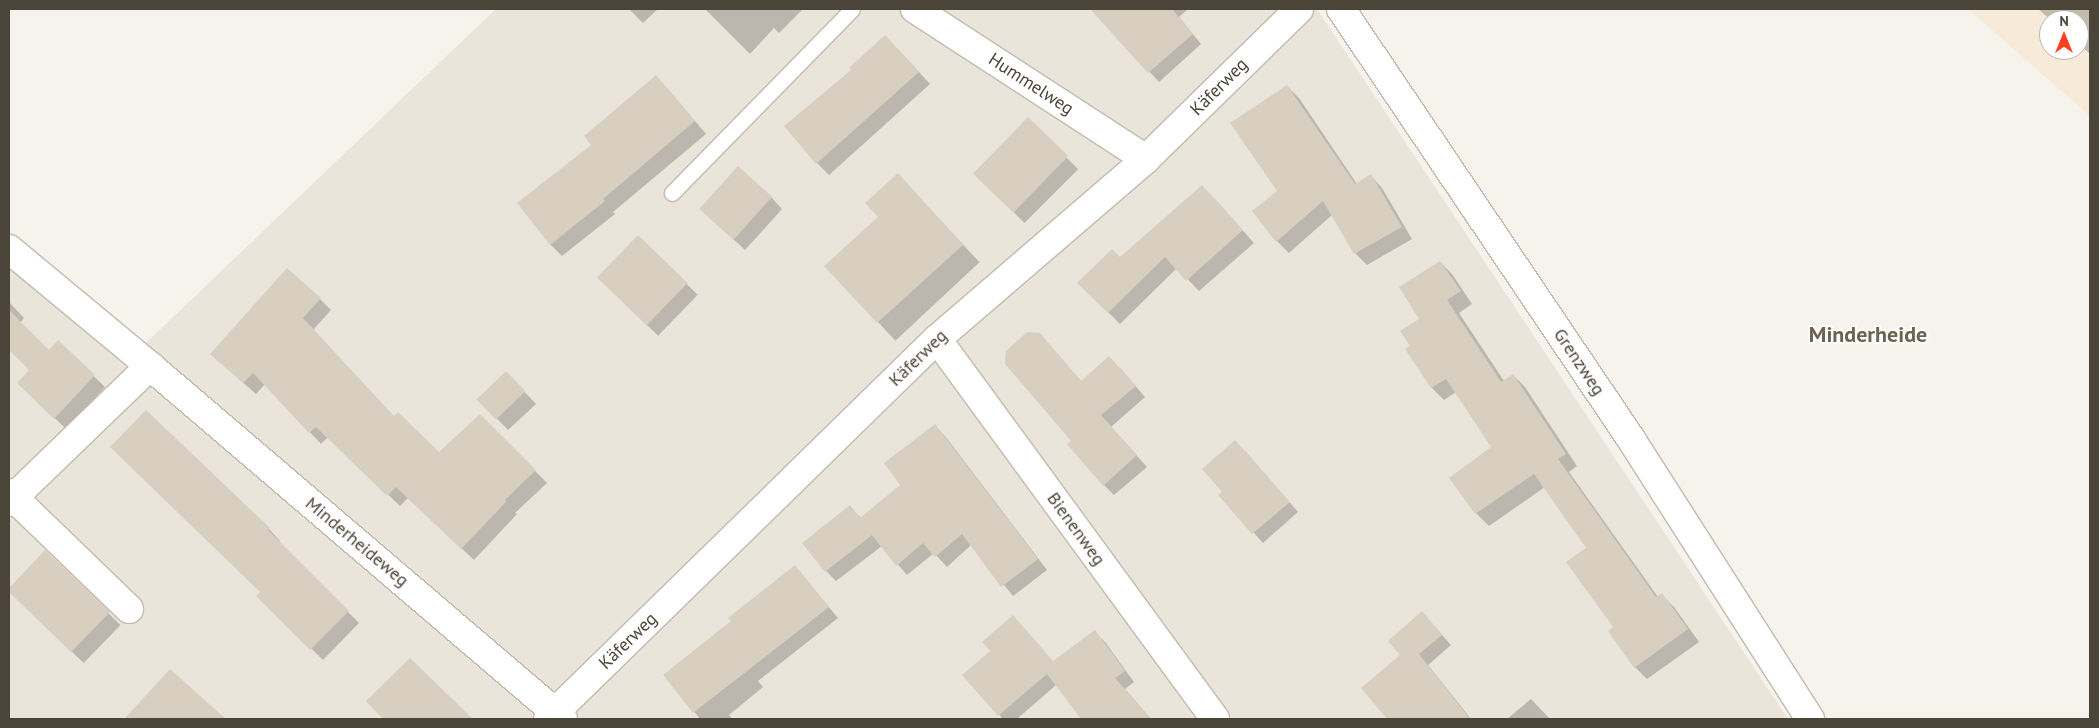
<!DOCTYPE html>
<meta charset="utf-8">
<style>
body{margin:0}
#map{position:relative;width:2099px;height:728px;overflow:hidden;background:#f6f3ec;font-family:"PT Sans",sans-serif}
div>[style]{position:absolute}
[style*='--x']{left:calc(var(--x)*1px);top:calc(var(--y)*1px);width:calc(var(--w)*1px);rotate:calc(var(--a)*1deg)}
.residential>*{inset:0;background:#eae5da}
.commercial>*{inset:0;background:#f7ead8}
.shadow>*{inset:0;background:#0003;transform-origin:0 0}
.building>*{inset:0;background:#d8cfc1;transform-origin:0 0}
.roads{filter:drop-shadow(1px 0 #c2bbae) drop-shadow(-1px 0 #c2bbae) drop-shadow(0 1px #c2bbae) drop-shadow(0 -1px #c2bbae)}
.lane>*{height:15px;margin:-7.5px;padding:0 7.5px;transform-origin:7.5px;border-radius:7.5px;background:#fff}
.street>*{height:28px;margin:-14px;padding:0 14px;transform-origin:14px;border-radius:14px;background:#fff}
span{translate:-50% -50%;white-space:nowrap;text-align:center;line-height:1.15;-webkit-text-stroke:4px #fff;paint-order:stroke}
.street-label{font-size:18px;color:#4b4439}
.district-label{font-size:22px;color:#6e6250;font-weight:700}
.frame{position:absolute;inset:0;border:10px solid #4b4439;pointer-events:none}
.north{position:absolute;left:2039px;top:10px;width:50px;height:50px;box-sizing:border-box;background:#fff;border:1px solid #b7b4b0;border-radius:50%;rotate:0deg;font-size:14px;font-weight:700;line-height:20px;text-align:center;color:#4b4439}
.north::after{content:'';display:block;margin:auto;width:18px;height:22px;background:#fc3f1d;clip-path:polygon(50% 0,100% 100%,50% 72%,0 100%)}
</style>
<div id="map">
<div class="residential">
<div style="clip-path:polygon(496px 9px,1317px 9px,1788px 719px,9px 719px,9px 262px,127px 361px)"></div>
</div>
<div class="commercial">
<div style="clip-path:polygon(evenodd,1968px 9px,2090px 9px,2090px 116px,1968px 9px,2049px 20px,2079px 20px,2079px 50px,2049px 50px,2049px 20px)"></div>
</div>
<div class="shadow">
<div style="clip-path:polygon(629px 9px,658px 9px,643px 23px)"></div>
<div style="clip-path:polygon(705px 9px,803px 9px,779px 33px,774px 28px,750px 54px)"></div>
<div style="clip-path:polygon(1098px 9px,1188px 9px,1179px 17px,1201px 44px,1159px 82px,1095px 12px)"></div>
<div style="clip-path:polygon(2038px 9px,2090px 9px,2090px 54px,2079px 44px,2079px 20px,2051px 20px)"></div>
<div style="clip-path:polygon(897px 48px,930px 84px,829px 175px,817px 163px,853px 70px)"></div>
<div style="clip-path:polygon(1287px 86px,1299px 98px,1357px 184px,1371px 176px,1382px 188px,1412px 239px,1367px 265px,1355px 253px,1332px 215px,1289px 253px,1277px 241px,1278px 192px)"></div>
<div style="clip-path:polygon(667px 88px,706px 134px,613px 212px,615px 214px,562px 256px,550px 244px)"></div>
<div style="left:1028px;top:119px;width:71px;height:76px;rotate:45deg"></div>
<div style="left:914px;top:192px;width:96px;height:115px;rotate:47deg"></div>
<div style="clip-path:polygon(771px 197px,782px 209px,745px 250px,713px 220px)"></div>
<div style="clip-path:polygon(1214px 198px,1254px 243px,1199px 291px,1177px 268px,1120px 324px,1079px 283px)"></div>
<div style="left:638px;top:237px;width:83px;height:57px;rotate:44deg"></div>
<div style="clip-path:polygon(1440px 262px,1452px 274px,1472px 304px,1459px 313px,1504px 381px,1513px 375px,1525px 387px,1577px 466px,1569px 472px,1658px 597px,1662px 595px,1674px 607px,1699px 642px,1647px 679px,1635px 667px,1588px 548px,1545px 487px,1489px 526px,1476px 513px,1451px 478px,1493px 447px,1456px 392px,1444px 400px,1432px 388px,1407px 349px,1411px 347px)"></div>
<div style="clip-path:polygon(320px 299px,331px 310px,313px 330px,394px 418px,439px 453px,480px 415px,547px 483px,515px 513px,517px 514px,474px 560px,408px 498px,400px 506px,328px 437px,321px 444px,265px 384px,256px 394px,223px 365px)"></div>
<div style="clip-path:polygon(9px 302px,24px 318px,20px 323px,49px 352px,58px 342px,105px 387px,66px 429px,30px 394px,31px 370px,9px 348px)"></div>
<div style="clip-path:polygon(1050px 346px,1082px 382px,1120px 368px,1145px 397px,1111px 427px,1147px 467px,1114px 495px,1104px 485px,1073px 441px)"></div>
<div style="clip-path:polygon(518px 385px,536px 404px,508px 430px,478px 399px)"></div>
<div style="clip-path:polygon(935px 426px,945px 436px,1047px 570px,1013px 596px,971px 545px,947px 567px,934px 553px,907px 575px,882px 546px,836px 581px,826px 571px,850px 507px,861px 518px,902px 485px)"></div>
<div style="clip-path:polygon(1245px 451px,1298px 512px,1263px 543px,1220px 495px)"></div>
<div style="clip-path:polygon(123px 458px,269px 529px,280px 541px,279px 543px,359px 623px,323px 660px,258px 596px,262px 592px)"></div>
<div style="left:45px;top:552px;width:105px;height:53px;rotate:44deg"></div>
<div style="clip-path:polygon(795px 567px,838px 618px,758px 681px,763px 687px,729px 715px,732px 719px,700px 719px,665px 675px,733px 621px)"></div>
<div style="clip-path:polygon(1422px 612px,1451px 645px,1428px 665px,1471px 719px,1388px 719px,1362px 688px,1401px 655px)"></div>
<div style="clip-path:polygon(1094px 631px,1105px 642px,1134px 682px,1125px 689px,1151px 719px,1082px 719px,1056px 685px,1017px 719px,1003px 719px,964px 675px,1053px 662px)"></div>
<div style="clip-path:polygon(410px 659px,471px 719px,385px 719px,368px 702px)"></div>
<div style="clip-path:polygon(171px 671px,224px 719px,141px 719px,133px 711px)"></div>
<div style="clip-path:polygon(1531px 699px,1550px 719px,1507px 719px)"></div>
</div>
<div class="building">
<div style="clip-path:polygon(1090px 9px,1172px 9px,1193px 34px,1148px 73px)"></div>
<div style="clip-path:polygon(885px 35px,919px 72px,816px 164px,784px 126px,851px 70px,849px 68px)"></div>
<div style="clip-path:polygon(656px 75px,695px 121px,603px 199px,605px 201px,550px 245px,517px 203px,591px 145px,584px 136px)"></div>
<div style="clip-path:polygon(1287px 85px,1355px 184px,1371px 174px,1402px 227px,1354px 254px,1323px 201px,1276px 242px,1252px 211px,1277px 191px,1230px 123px)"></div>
<div style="left:1028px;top:117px;width:56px;height:79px;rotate:44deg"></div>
<div style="left:738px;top:166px;width:46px;height:58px;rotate:42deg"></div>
<div style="clip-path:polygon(898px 173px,963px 245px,877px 323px,824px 266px,878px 217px,865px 203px)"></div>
<div style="clip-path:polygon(1202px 185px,1243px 230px,1186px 281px,1165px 257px,1108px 313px,1077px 283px,1112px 249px,1120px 257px)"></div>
<div style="left:638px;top:235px;width:69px;height:59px;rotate:44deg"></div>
<div style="clip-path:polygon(1440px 261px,1461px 291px,1447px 300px,1501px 382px,1513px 374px,1566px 454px,1558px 459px,1656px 597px,1662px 593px,1688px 629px,1634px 668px,1608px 631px,1613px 627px,1566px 562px,1586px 548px,1534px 474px,1475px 514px,1449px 478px,1491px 447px,1446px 379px,1431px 388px,1405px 349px,1410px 346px,1400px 331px,1419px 319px,1399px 287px)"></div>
<div style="clip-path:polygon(287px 268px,321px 298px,303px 318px,394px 416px,398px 412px,439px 452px,480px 414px,536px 470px,505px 500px,506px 502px,461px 549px,396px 487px,387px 496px,316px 427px,309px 433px,253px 373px,243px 383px,210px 354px)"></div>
<div style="clip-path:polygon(9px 310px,49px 350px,58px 340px,95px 375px,54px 419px,17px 383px,29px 370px,9px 350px)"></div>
<div style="clip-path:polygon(1027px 332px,1040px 333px,1081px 381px,1109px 356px,1136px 386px,1101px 415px,1137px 455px,1103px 486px,1067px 444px,1071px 441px,1005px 364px,1006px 351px)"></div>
<div style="left:506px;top:371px;width:28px;height:41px;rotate:46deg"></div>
<div style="clip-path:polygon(146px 410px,270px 528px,268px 530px,349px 611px,310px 650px,256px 596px,260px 592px,110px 447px)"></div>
<div style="clip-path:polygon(935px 424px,1038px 559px,1001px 587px,962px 534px,935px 557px,923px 543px,896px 566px,872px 535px,825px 572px,802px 543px,850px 505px,860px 518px,900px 485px,884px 463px)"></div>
<div style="clip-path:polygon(1235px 440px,1290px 502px,1252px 534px,1218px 495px,1222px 492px,1202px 469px)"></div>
<div style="clip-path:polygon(45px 550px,110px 612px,71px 652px,9px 592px,9px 588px)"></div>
<div style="clip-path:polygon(795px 565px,829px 607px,693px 713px,663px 675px,731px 621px,728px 618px)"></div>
<div style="clip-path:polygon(1422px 611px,1442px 635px,1419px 654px,1470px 719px,1387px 719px,1361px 688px,1400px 655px,1388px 641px)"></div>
<div style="clip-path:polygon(1013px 615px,1053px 661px,1095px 630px,1125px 671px,1115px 678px,1151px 719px,1081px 719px,1047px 674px,998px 716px,962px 675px,990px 651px,982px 642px)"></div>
<div style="clip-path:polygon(410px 658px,473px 719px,383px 719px,366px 701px)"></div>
<div style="clip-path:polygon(170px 669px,226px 719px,124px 719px)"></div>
</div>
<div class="roads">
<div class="lane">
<div style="--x:672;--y:193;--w:257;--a:-45.6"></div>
</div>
<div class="street">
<div style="--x:915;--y:9;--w:275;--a:33"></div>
<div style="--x:1341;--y:9;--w:519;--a:56"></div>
<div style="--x:1631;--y:439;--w:332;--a:57.4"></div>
<div style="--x:9;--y:249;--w:183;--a:39.7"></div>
<div style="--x:150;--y:366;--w:543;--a:40.52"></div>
<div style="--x:937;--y:339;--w:471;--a:53.8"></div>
<div style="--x:9;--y:493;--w:167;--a:44"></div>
<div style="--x:9;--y:502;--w:196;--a:-44"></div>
<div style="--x:548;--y:719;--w:544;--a:-44.33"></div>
<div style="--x:937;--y:339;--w:276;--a:-40.7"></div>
<div style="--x:1146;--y:159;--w:214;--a:-44.4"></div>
</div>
</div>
<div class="street-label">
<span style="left:1031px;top:84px;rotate:33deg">Hummelweg</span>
<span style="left:1219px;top:87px;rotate:-45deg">Käferweg</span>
<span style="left:918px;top:358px;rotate:-44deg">Käferweg</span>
<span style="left:1579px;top:362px;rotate:56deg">Grenzweg</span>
<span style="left:1076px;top:529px;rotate:54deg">Bienenweg</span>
<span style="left:357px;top:542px;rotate:40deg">Minderheideweg</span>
<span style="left:628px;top:641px;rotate:-44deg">Käferweg</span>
</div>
<div class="district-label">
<span style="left:1868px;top:335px">Minderheide</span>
</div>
<div class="frame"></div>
<div class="north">N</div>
</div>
